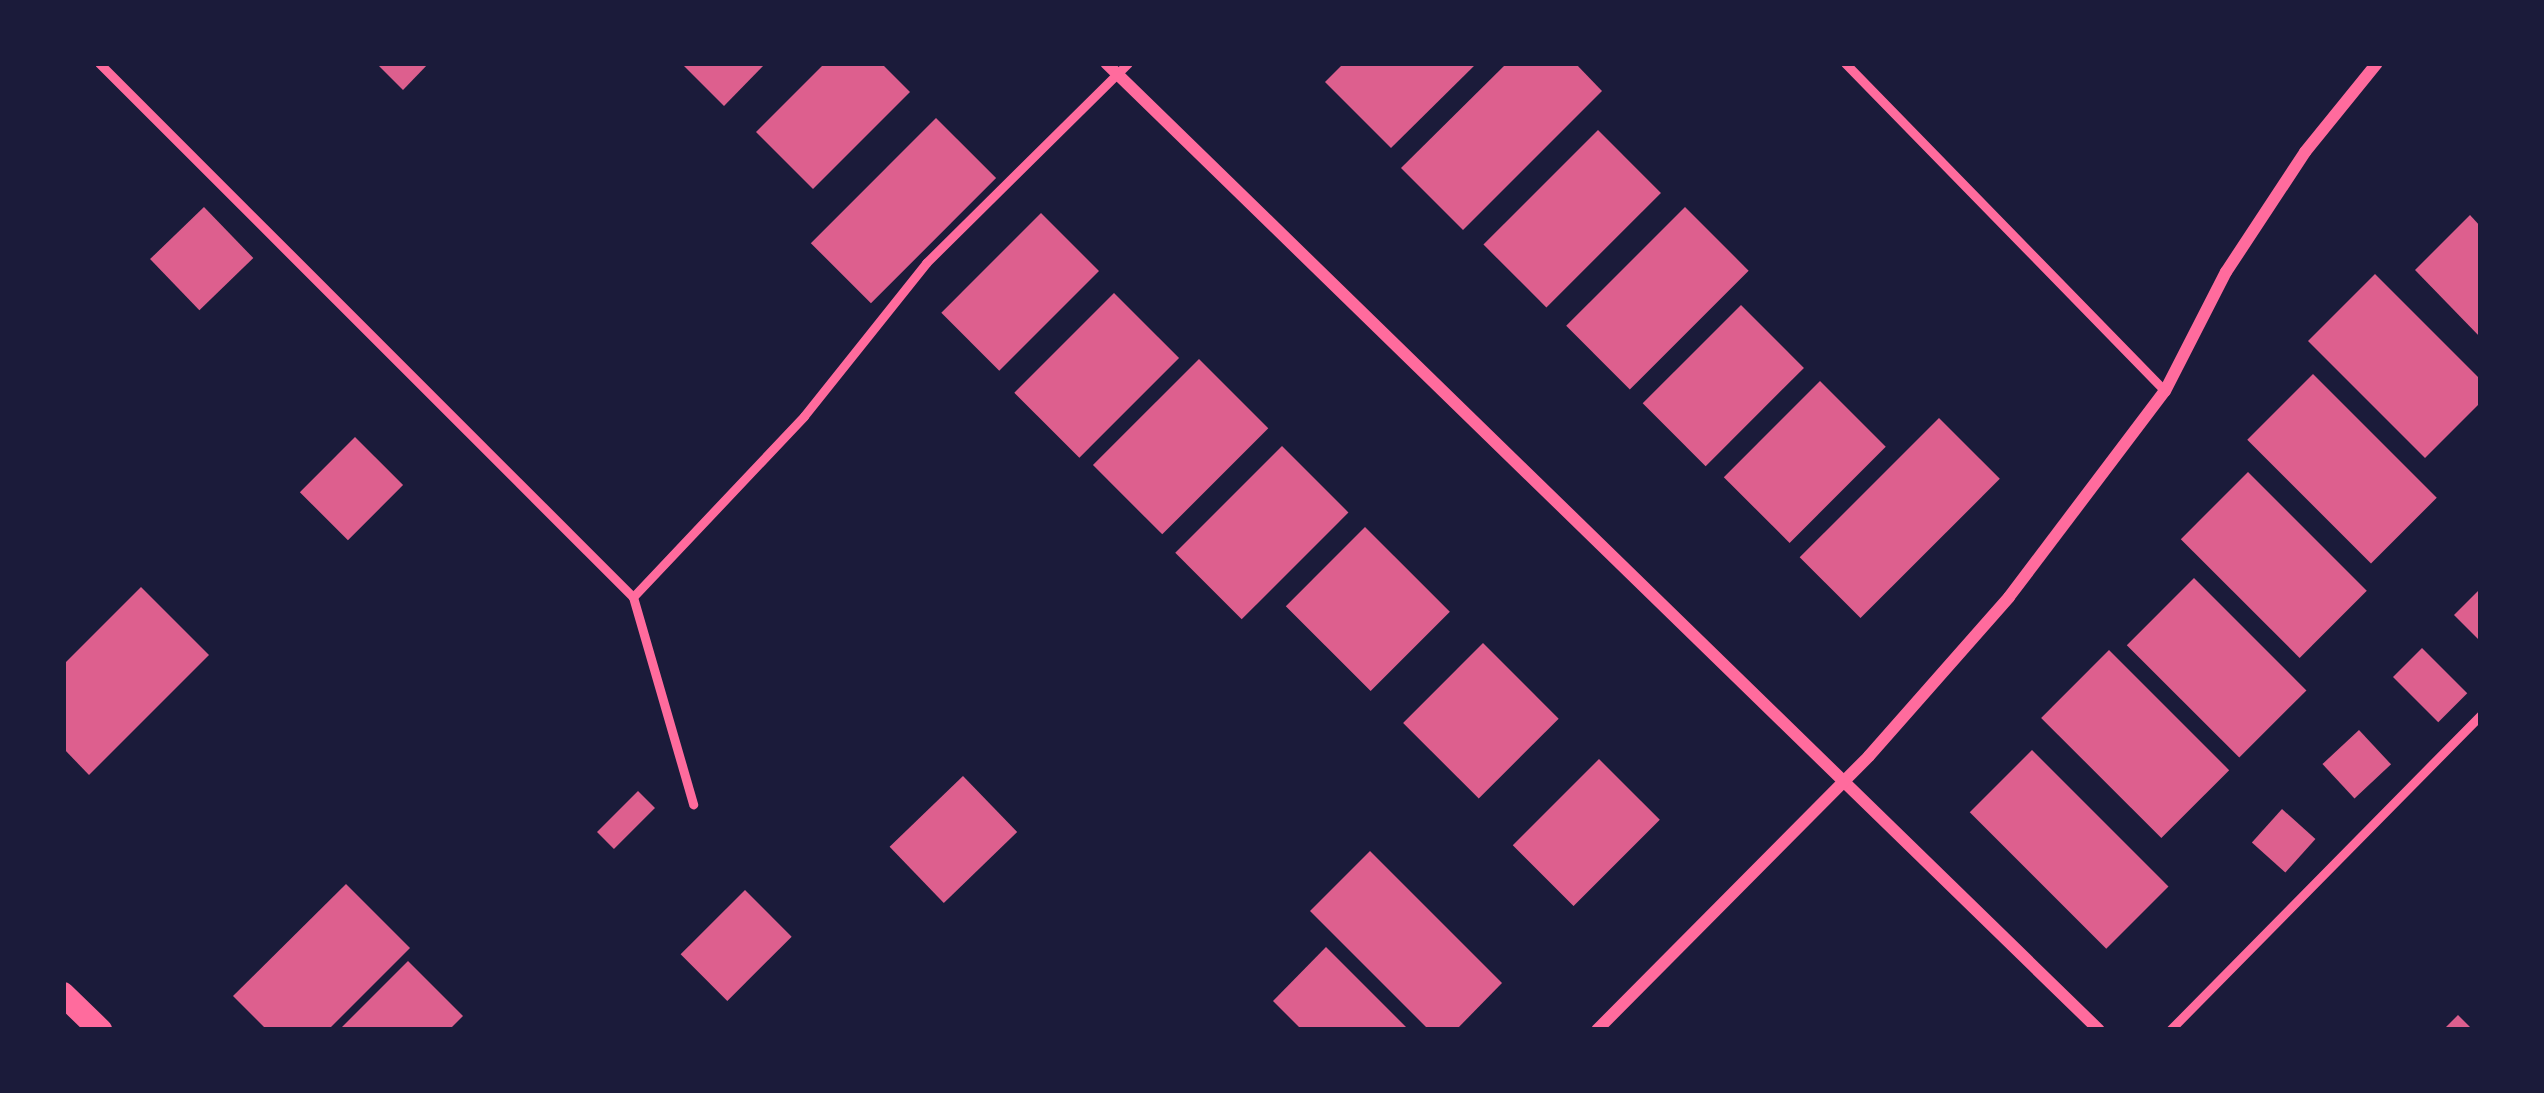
<!DOCTYPE html>
<style>
body{margin:0}
#map{position:relative;width:2544px;height:1093px;overflow:hidden;background:#1b1b3a;font-family:"Noto Serif",serif}
div>[style]{position:absolute}
[style*='--x']{left:calc(var(--x)*1px);top:calc(var(--y)*1px);width:calc(var(--w)*1px);rotate:calc(var(--a)*1deg)}
.building>*{inset:0;background:#dd5f8e;transform-origin:0 0}
.service>*{height:9px;margin:-4.5px;padding:0 4.5px;transform-origin:4.5px;border-radius:4.5px;background:#ff6b9d}
.minor>*{height:12px;margin:-6px;padding:0 6px;transform-origin:6px;border-radius:6px;background:#ff6b9d}
.secondary>*{height:24px;margin:-12px;padding:0 12px;transform-origin:12px;border-radius:12px;background:#ff6b9d}
span{translate:-50% -50%;white-space:nowrap;text-align:center;line-height:1.15;-webkit-text-stroke:9px #1b1b3a;paint-order:stroke}
.frame{position:absolute;inset:0;border:66px solid #1b1b3a;pointer-events:none}
</style>
<div id="map">
<div class="building">
<div style="clip-path:polygon(376px 63px,429px 63px,403px 90px)"></div>
<div style="clip-path:polygon(681px 63px,766px 63px,724px 106px)"></div>
<div style="clip-path:polygon(825px 63px,881px 63px,910px 92px,813px 189px,756px 132px)"></div>
<div style="clip-path:polygon(1344px 63px,1477px 63px,1391px 148px,1325px 82px)"></div>
<div style="clip-path:polygon(1507px 63px,1575px 63px,1602px 91px,1463px 230px,1401px 168px)"></div>
<div style="left:936px;top:118px;width:85px;height:177px;rotate:45deg"></div>
<div style="left:1598px;top:130px;width:89px;height:162px;rotate:45deg"></div>
<div style="left:204px;top:207px;width:71px;height:75px;rotate:46deg"></div>
<div style="left:1685px;top:207px;width:90px;height:168px;rotate:45deg"></div>
<div style="left:1041px;top:213px;width:82px;height:141px;rotate:45deg"></div>
<div style="clip-path:polygon(2470px 215px,2481px 227px,2481px 338px,2415px 270px)"></div>
<div style="clip-path:polygon(2375px 274px,2481px 380px,2481px 402px,2425px 458px,2308px 341px)"></div>
<div style="left:1114px;top:293px;width:92px;height:141px;rotate:45deg"></div>
<div style="left:1741px;top:305px;width:89px;height:139px;rotate:45deg"></div>
<div style="left:1199px;top:359px;width:98px;height:150px;rotate:45deg"></div>
<div style="left:2313px;top:374px;width:175px;height:93px;rotate:45deg"></div>
<div style="left:1820px;top:381px;width:93px;height:136px;rotate:45deg"></div>
<div style="left:1939px;top:418px;width:86px;height:197px;rotate:45deg"></div>
<div style="left:355px;top:437px;width:68px;height:78px;rotate:45deg"></div>
<div style="left:1282px;top:446px;width:94px;height:151px;rotate:45deg"></div>
<div style="left:2248px;top:472px;width:168px;height:95px;rotate:45deg"></div>
<div style="left:1365px;top:527px;width:120px;height:112px;rotate:45deg"></div>
<div style="left:2194px;top:578px;width:159px;height:95px;rotate:45deg"></div>
<div style="clip-path:polygon(141px 587px,209px 655px,89px 775px,63px 748px,63px 665px)"></div>
<div style="clip-path:polygon(2481px 588px,2481px 642px,2454px 615px)"></div>
<div style="left:1483px;top:643px;width:107px;height:113px;rotate:45deg"></div>
<div style="left:2422px;top:648px;width:64px;height:41px;rotate:45deg"></div>
<div style="left:2109px;top:650px;width:170px;height:96px;rotate:45deg"></div>
<div style="left:2359px;top:730px;width:47px;height:50px;rotate:47deg"></div>
<div style="left:2032px;top:750px;width:193px;height:88px;rotate:45deg"></div>
<div style="left:1599px;top:759px;width:86px;height:122px;rotate:45deg"></div>
<div style="left:963px;top:776px;width:78px;height:102px;rotate:46deg"></div>
<div style="left:638px;top:791px;width:24px;height:58px;rotate:45deg"></div>
<div style="left:2282px;top:809px;width:45px;height:45px;rotate:42deg"></div>
<div style="clip-path:polygon(1370px 851px,1502px 983px,1456px 1030px,1429px 1030px,1310px 911px)"></div>
<div style="clip-path:polygon(346px 884px,410px 948px,328px 1030px,267px 1030px,233px 996px)"></div>
<div style="left:745px;top:890px;width:66px;height:91px;rotate:45deg"></div>
<div style="clip-path:polygon(1326px 947px,1409px 1030px,1302px 1030px,1273px 1001px)"></div>
<div style="clip-path:polygon(408px 961px,463px 1016px,449px 1030px,339px 1030px)"></div>
<div style="clip-path:polygon(2458px 1015px,2473px 1030px,2443px 1030px)"></div>
</div>
<div class="service">
<div style="--x:99;--y:63;--w:755;--a:45"></div>
<div style="--x:633;--y:597;--w:216;--a:73.8"></div>
<div style="--x:1845;--y:63;--w:458;--a:45.7"></div>
<div style="--x:633;--y:597;--w:249;--a:-46.6"></div>
<div style="--x:804;--y:416;--w:196;--a:-51.4"></div>
<div style="--x:926;--y:263;--w:284;--a:-44.7"></div>
<div style="--x:2170;--y:1030;--w:443;--a:-45.4"></div>
</div>
<div class="minor">
<div style="--x:1106;--y:63;--w:1386;--a:44.24"></div>
<div style="--x:1597;--y:1030;--w:386;--a:-45.2"></div>
<div style="--x:1869;--y:756;--w:212;--a:-48.6"></div>
<div style="--x:2009;--y:597;--w:258;--a:-52.9"></div>
<div style="--x:2165;--y:391;--w:134;--a:-62.9"></div>
<div style="--x:2226;--y:272;--w:144;--a:-56.6"></div>
<div style="--x:2305;--y:152;--w:114;--a:-51"></div>
</div>
<div class="secondary">
<div style="--x:63;--y:994;--w:52;--a:44.2"></div>
</div>
<div class="frame"></div>
</div>
